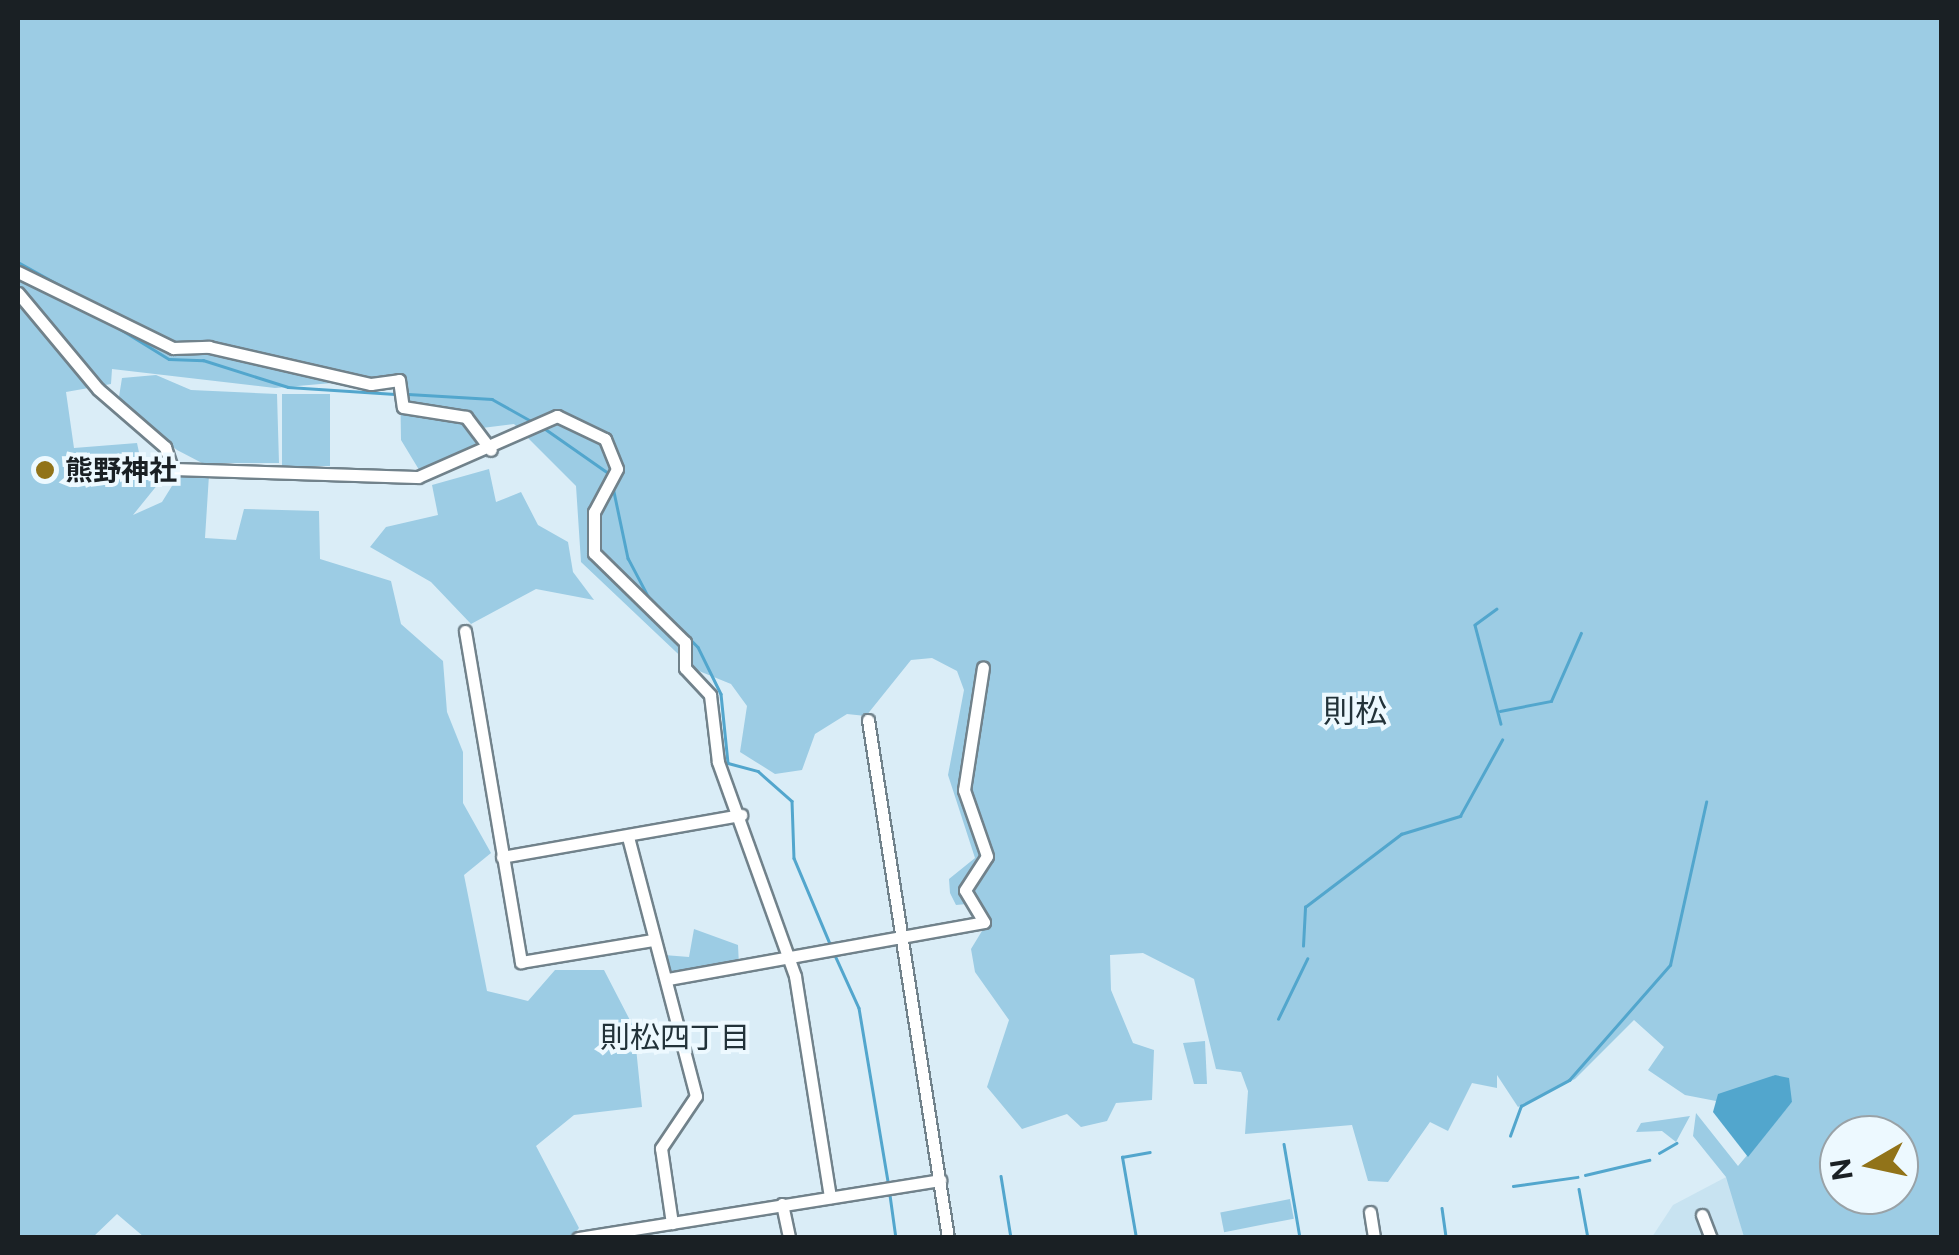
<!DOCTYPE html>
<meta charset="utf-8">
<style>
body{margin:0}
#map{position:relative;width:1959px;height:1255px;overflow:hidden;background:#daedf7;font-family:"Public Sans","Noto Sans JP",sans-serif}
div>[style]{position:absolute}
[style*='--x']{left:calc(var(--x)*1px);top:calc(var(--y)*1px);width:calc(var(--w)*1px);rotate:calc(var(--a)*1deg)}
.built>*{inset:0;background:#c8e3f1}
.green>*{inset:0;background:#9ccce4;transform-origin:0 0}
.water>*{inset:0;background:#52a6cd}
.stream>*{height:2.5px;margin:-1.25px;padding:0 1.25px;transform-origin:1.25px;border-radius:1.25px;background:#52a6cd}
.roads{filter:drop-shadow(2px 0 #71828b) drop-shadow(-2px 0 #71828b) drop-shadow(0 2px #71828b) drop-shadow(0 -2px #71828b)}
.minor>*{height:11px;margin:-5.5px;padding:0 5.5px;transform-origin:5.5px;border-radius:5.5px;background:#fff}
.dots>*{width:28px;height:28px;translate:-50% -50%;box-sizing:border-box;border:5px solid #edf9ff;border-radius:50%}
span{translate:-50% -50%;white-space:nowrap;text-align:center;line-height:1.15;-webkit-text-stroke:8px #edf9ff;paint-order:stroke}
.poi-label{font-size:28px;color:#1a2024;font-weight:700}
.left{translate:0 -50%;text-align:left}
.neighbourhood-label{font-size:30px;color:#223239}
.quarter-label{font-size:32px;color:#223239}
.frame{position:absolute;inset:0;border:20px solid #1a2024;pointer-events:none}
.north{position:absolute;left:1819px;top:1115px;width:100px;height:100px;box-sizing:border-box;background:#edf9ff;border:2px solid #99a2a7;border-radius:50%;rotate:261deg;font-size:28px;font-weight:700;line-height:40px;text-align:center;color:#1a2024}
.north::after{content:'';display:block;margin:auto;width:35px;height:45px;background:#917319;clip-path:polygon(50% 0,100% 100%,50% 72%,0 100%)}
</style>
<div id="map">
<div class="built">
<div style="clip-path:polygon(1728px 1176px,1744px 1237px,1652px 1237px,1673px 1205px)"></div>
</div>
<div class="green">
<div style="clip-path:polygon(evenodd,18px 18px,1941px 18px,1941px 1237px,1744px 1237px,1726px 1177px,1693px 1136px,1696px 1113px,1738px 1166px,1792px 1102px,1786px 1086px,1775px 1075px,1716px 1101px,1685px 1095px,1648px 1070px,1664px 1047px,1634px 1020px,1575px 1079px,1518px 1107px,1497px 1075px,1497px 1088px,1472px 1083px,1448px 1131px,1430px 1122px,1388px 1182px,1368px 1181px,1352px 1125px,1245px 1134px,1248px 1091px,1241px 1072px,1216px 1069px,1194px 979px,1143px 953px,1110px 955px,1111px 990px,1133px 1043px,1154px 1050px,1152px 1100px,1116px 1103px,1107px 1121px,1081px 1127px,1067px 1114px,1022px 1129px,987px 1087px,1009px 1020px,975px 972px,971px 949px,985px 926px,978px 903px,956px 905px,950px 893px,949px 879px,975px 858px,948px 775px,964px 690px,957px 671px,932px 658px,911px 660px,866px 716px,847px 714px,815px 734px,802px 770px,775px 774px,740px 752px,747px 706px,731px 684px,694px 669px,581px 562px,576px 486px,514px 424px,482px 428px,489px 455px,424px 478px,401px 440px,400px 377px,275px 388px,112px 369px,111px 384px,66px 392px,74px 448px,137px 443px,140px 457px,160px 461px,167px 473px,133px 515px,162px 502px,180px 473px,209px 475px,205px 538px,236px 540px,244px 509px,319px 511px,320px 559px,391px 581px,401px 624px,443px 661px,447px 712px,463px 752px,463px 803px,491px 853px,464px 875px,487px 991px,528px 1001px,555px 970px,604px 970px,634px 1028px,642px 1107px,574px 1115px,536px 1146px,579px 1228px,572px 1237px,144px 1237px,117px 1214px,93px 1237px,18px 1237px,18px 18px,1839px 1135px,1899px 1135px,1899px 1195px,1839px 1195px,1839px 1135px)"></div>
<div style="clip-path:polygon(156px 375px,191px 390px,277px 394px,279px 463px,202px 463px,177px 450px,118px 403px,122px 378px)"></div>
<div style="left:282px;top:394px;width:48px;height:72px"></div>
<div style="clip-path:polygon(489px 469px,496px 502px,521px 492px,538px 525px,568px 542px,573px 572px,594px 600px,536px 589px,471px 624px,431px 582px,370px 547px,386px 527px,438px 515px,432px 485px)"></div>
<div style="clip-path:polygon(694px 929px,738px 945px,739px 966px,669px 976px,664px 955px,689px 957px)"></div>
<div style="clip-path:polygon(1205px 1041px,1207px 1084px,1194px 1084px,1183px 1043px)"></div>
<div style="clip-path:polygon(1690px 1116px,1676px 1142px,1662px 1131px,1636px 1132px,1641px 1123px)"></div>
<div style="left:1290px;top:1199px;width:20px;height:71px;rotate:79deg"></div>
</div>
<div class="water">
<div style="clip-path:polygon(1775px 1075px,1789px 1078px,1792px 1102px,1748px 1157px,1713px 1112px,1718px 1094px)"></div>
</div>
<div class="stream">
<div style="--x:18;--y:262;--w:82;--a:29.1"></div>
<div style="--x:109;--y:322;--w:70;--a:31.7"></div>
<div style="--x:169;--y:359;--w:34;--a:2"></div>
<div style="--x:203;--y:360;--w:89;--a:17.6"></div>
<div style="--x:288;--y:387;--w:107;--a:3.7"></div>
<div style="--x:408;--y:394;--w:84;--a:3.4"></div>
<div style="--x:492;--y:399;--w:47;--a:29.3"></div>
<div style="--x:544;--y:428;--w:82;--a:35"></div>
<div style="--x:613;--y:487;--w:73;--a:78.1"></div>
<div style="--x:628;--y:558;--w:43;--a:62.2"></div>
<div style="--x:648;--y:596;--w:71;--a:45.6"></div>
<div style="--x:698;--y:647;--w:52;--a:63.9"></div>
<div style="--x:721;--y:694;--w:69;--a:84.2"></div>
<div style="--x:728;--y:763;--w:31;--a:15"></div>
<div style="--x:758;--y:771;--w:45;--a:41.4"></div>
<div style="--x:792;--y:801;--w:57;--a:88"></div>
<div style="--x:794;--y:858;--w:95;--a:67.2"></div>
<div style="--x:1497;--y:609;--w:27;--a:144"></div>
<div style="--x:1475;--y:625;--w:102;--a:75.3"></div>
<div style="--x:1500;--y:711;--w:52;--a:-11.1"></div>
<div style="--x:1551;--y:701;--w:74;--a:-66.2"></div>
<div style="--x:1303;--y:946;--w:39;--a:-87"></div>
<div style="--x:1305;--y:907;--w:121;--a:-37.2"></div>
<div style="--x:1401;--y:834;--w:62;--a:-17"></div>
<div style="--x:1460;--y:816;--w:87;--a:-61.1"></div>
<div style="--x:834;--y:953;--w:60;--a:65.6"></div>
<div style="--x:859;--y:1008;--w:176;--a:80.5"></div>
<div style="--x:1278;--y:1019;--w:67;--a:-64.2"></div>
<div style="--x:1510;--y:1136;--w:32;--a:-70"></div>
<div style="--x:1521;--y:1106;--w:55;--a:-28.4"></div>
<div style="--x:1569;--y:1080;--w:153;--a:-48.7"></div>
<div style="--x:1670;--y:965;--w:167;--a:-77.5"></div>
<div style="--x:1284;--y:1144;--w:95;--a:80.3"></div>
<div style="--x:1659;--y:1153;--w:20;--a:-30"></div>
<div style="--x:1585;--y:1175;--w:66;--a:-13.2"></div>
<div style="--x:1001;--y:1176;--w:63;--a:80.8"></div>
<div style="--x:1513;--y:1186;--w:65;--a:-8"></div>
<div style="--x:1579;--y:1189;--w:50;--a:79.6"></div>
<div style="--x:890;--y:1195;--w:43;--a:82.1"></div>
<div style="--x:1442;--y:1208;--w:30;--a:82"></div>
<div style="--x:1136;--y:1238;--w:82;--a:-99.8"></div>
<div style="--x:1122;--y:1157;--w:28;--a:-10"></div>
</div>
<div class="roads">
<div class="minor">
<div style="--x:18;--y:272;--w:173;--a:26.1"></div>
<div style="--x:173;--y:348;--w:36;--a:-2"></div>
<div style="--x:209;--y:347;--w:166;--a:12.9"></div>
<div style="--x:371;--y:384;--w:28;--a:-8"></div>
<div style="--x:399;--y:380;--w:27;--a:82"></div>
<div style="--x:403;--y:407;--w:64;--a:9"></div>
<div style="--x:466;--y:417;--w:41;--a:52.9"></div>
<div style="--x:18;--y:293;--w:125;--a:50.2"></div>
<div style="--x:98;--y:389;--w:89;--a:40.9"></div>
<div style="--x:165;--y:447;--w:19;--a:72"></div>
<div style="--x:81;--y:466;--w:337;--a:1.9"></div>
<div style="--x:418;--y:477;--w:152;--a:-23.7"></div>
<div style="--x:557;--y:416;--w:53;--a:25.6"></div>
<div style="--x:605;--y:439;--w:32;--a:68"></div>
<div style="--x:617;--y:469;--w:49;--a:118.1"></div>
<div style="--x:594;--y:512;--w:41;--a:90"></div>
<div style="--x:594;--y:553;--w:127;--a:44.4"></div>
<div style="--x:685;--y:642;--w:26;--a:90"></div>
<div style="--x:685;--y:668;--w:37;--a:47"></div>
<div style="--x:710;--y:695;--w:67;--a:83.2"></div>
<div style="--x:718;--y:762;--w:227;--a:70.2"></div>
<div style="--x:795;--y:976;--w:224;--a:81"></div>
<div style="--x:465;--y:631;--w:336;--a:80.4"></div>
<div style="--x:521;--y:962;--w:134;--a:-9.5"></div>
<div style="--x:868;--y:720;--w:524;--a:81.22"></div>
<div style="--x:628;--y:837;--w:268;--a:75.3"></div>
<div style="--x:696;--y:1096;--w:63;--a:123.9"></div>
<div style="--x:661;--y:1148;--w:76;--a:81.7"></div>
<div style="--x:502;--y:857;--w:243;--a:-10"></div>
<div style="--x:668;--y:979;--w:321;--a:-10.2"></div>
<div style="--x:984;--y:922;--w:37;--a:-121"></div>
<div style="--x:965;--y:890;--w:40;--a:-57.1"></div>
<div style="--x:987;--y:856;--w:70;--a:-109.2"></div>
<div style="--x:964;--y:790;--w:124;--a:-81.2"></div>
<div style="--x:782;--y:1204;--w:35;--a:78"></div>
<div style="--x:1370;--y:1212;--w:26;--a:81"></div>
<div style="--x:1702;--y:1215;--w:25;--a:69"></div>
<div style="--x:578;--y:1238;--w:367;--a:-9.1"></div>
</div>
</div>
<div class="dots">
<div style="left:45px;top:470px;background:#917319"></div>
</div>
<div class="poi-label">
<span class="left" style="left:65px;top:470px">熊野神社</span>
</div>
<div class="neighbourhood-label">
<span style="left:675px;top:1037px">則松四丁目</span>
</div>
<div class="quarter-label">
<span style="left:1355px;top:711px">則松</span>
</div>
<div class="frame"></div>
<div class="north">N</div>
</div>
